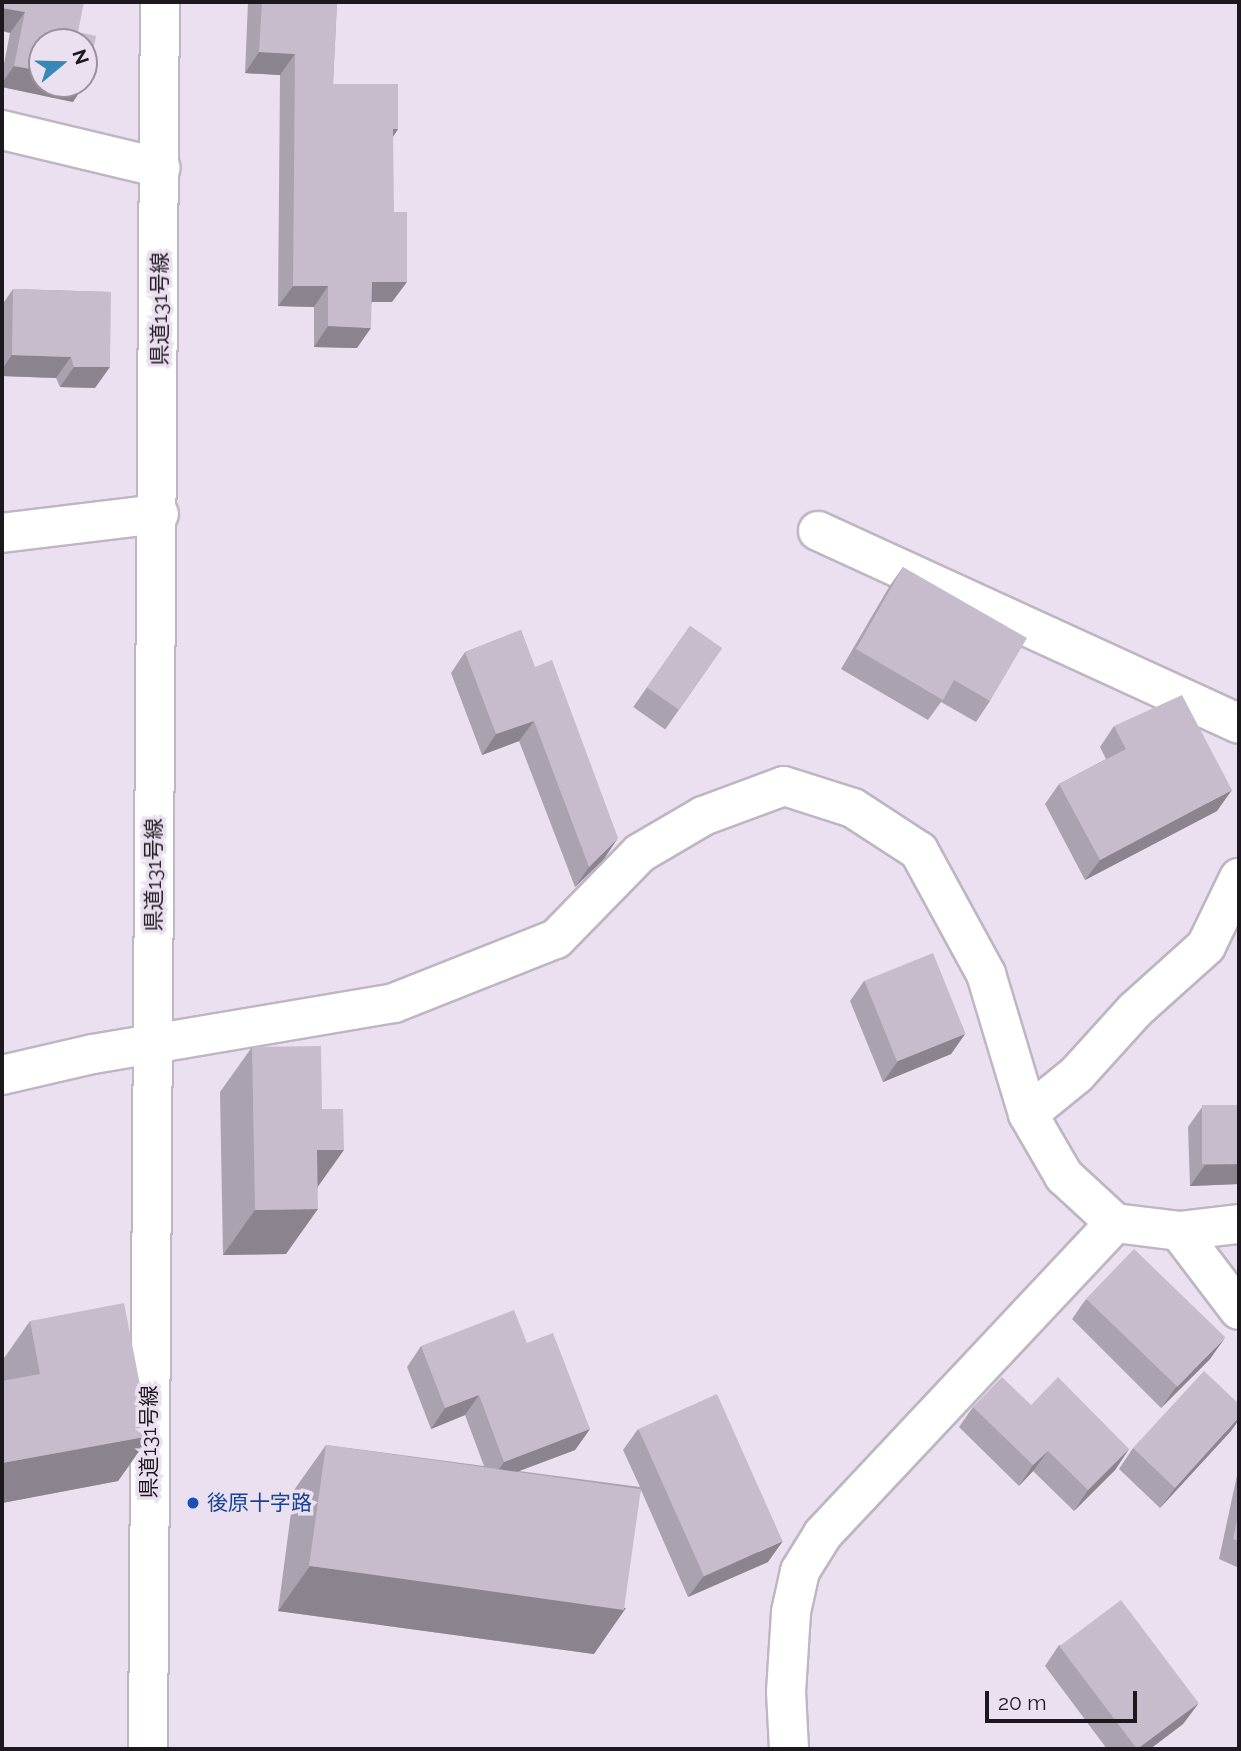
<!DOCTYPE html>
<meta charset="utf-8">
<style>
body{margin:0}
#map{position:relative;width:1241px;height:1751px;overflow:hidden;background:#ebe0ef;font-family:Raleway,"Noto Sans JP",sans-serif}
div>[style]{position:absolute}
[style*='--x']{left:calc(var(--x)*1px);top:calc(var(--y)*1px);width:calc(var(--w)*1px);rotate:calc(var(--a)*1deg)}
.roads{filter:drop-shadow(2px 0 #bfb5c3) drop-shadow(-2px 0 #bfb5c3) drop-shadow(0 2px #bfb5c3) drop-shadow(0 -2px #bfb5c3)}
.minor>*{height:38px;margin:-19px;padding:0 19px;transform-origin:19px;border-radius:19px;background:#fff}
.secondary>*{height:38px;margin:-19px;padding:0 19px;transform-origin:19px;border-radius:19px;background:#fff}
.wall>*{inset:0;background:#aba2af;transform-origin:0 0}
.shaded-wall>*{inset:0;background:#8b848e}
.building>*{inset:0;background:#c7bccb;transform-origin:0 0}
.dots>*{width:19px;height:19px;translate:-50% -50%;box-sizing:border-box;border:4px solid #ebe0ef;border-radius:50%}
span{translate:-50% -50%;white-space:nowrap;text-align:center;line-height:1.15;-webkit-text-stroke:7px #ebe0ef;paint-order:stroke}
.street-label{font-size:21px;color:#1c181e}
.transit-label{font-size:21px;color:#164399}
.left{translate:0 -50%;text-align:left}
.frame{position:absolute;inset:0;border:4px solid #1c181e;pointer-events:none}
.north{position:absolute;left:28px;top:28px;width:70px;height:70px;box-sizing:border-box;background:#ebe0ef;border:2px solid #98909b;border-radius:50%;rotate:71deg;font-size:19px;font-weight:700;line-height:28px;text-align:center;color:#1c181e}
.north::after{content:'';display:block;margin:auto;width:24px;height:32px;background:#3588b8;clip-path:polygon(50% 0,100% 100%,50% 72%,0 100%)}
.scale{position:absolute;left:985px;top:1691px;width:152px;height:32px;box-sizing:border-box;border:4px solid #1c181e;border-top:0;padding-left:9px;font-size:21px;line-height:24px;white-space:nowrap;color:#1c181e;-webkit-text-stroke:5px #ebe0ef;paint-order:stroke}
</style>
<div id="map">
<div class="roads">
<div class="minor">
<div style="--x:2;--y:130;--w:163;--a:13.4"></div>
<div style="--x:818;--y:531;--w:463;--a:24.6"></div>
<div style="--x:2;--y:533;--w:158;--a:-6.9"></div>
<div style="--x:2;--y:1075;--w:93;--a:-13"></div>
<div style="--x:93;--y:1054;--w:305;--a:-9.6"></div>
<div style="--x:394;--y:1003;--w:174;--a:-21.6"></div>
<div style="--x:556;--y:939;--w:120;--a:-45.7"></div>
<div style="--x:640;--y:853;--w:73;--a:-30.4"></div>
<div style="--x:703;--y:816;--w:86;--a:-20.3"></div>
<div style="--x:784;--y:786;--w:72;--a:17.7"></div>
<div style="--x:853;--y:808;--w:79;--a:33.1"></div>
<div style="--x:919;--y:851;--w:140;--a:61.4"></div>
<div style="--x:986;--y:974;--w:146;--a:73.3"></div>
<div style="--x:1028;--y:1114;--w:72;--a:59.9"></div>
<div style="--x:1064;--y:1176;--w:69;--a:42.7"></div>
<div style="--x:1115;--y:1223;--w:64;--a:7.1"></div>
<div style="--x:1179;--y:1231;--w:60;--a:-6.7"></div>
<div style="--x:1028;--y:1114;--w:63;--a:-39.2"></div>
<div style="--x:1077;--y:1074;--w:86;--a:-47.8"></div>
<div style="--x:1135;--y:1010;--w:96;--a:-42"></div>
<div style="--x:1206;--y:946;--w:76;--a:-64.1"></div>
<div style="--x:1179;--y:1231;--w:99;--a:52.8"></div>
<div style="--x:789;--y:1749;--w:57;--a:-93"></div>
<div style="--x:786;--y:1692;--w:80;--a:-86.4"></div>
<div style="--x:791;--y:1612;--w:42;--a:-77.6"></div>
<div style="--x:800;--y:1571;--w:44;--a:-58.1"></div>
<div style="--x:823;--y:1534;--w:427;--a:-46.8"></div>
</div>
<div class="secondary">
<div style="--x:148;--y:1749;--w:1747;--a:-89.61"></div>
</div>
</div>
<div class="wall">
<div style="clip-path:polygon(2px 2px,78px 32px,73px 102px,2px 87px,2px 74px,10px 33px)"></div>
<div style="clip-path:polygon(248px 2px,337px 2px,333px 84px,398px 129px,393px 137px,392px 302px,372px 302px,357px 348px,314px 347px,314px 307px,278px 306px,280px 75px,245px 73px)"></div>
<div style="clip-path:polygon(13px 289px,111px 292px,95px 388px,60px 387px,56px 378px,2px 376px,2px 305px)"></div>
<div style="clip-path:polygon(903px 567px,990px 701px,976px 722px,941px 702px,928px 720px,841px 669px,889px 587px)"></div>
<div style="left:690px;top:626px;width:39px;height:99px;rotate:35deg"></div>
<div style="clip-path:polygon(521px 630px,604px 859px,575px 887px,519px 741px,482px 755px,451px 673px,465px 652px)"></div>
<div style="clip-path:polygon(1114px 726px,1217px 811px,1085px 880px,1045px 804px,1059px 784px,1106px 759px,1100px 747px)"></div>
<div style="clip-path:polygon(864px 981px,965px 1034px,951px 1054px,883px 1082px,850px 1001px)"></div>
<div style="clip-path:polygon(252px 1047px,318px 1187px,286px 1254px,223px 1255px,220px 1092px)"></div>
<div style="clip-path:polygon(1202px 1107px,1239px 1184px,1190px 1186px,1188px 1127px)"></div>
<div style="clip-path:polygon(1086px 1299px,1210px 1359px,1161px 1408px,1072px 1319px)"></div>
<div style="clip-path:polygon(30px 1321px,150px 1436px,118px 1481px,2px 1503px,2px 1361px)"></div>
<div style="clip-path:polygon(527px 1343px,590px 1429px,575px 1450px,519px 1471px,640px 1487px,623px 1450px,638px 1429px,768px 1562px,688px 1597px,641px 1490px,594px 1654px,278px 1611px,294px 1490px,326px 1445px,484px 1466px,465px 1415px,431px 1429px,407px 1367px,421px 1346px)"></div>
<div style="clip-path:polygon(1031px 1405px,1129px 1449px,1115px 1470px,1074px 1511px,1033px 1471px,1019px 1486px,959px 1427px,973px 1407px)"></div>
<div style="clip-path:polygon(1231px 1431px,1160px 1508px,1119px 1469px,1133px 1448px)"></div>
<div style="clip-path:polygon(1239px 1466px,1239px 1568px,1219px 1559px)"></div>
<div style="clip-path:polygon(1059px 1645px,1198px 1704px,1183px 1724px,1150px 1749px,1107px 1749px,1045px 1666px)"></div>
</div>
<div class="shaded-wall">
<div style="clip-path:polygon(2px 8px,25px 12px,10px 33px,2px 31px)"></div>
<div style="clip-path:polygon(259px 52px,295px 54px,280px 75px,245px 73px)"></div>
<div style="clip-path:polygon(14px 66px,42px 71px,42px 84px,84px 84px,84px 80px,87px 81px,73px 102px,2px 87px,2px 83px)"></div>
<div style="clip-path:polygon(393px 129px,398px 129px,384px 150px)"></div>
<div style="clip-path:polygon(372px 282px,407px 282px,392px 302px,358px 302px)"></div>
<div style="clip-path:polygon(293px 286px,328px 286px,314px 307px,278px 306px)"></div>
<div style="clip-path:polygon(328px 326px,371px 328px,357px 348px,314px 347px)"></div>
<div style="clip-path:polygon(12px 355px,71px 357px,56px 378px,2px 376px,2px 369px)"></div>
<div style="clip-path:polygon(74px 367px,110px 367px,95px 388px,60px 387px)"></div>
<div style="clip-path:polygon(534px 721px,519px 741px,482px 755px,496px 734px)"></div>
<div style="clip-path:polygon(1232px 790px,1217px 811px,1085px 880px,1100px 860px)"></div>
<div style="clip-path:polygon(618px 838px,604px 859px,575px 887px,589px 867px)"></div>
<div style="clip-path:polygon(965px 1034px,951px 1054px,883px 1082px,898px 1061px)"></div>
<div style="clip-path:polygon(317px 1150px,344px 1150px,312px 1195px)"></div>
<div style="clip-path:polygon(1239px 1164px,1239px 1184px,1190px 1186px,1205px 1165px)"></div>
<div style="clip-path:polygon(318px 1209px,286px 1254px,223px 1255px,255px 1210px)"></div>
<div style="clip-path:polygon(1225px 1338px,1210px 1359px,1161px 1408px,1176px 1387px)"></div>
<div style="clip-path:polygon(479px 1395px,465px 1415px,431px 1429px,445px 1408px)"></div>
<div style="clip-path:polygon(1239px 1417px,1239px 1420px,1231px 1431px,1160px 1508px,1175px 1488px)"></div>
<div style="clip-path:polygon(590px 1429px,575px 1450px,490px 1482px,504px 1462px)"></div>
<div style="clip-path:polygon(150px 1436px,118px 1481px,2px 1503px,2px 1463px)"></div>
<div style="clip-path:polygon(1129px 1449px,1115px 1470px,1074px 1511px,1088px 1490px)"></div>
<div style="clip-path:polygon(1048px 1451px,1033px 1471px,1019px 1486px,1033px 1465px)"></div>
<div style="clip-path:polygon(783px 1541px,768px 1562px,688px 1597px,703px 1577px)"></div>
<div style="clip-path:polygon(310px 1566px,626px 1608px,594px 1654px,278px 1611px)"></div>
<div style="clip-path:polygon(1198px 1704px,1183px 1724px,1150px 1749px,1136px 1749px)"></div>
</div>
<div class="building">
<div style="clip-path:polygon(2px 2px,84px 2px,78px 32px,96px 36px,87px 81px,84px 80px,84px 42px,42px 42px,42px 71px,14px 66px,25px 12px,2px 8px)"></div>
<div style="clip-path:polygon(262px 2px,337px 2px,333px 84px,398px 84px,398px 129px,393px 129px,394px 212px,407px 212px,407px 282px,372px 282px,371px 328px,328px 326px,328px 286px,293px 286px,295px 54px,259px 52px)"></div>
<div style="clip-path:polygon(13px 289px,111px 292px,110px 367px,74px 367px,71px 357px,12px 355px)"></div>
<div style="clip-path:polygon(903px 567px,1027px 638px,990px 701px,954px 680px,943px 700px,856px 649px)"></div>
<div style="left:690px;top:626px;width:39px;height:75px;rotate:35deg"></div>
<div style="clip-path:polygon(521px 630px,535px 667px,552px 660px,618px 838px,589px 867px,534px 721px,496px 734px,465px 652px)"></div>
<div style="clip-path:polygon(1182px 695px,1232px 790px,1100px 860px,1059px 784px,1126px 749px,1114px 726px)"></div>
<div style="left:933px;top:953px;width:87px;height:74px;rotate:68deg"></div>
<div style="clip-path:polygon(321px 1046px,322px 1109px,343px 1109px,344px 1150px,317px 1150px,318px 1209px,255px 1210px,252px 1047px)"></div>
<div style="left:1239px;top:1105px;width:59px;height:37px;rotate:90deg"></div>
<div style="left:1134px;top:1249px;width:127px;height:69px;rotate:44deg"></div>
<div style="clip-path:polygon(124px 1303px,150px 1436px,2px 1463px,2px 1381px,40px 1374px,30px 1321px)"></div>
<div style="clip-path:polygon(514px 1310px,527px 1343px,553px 1333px,590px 1429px,504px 1462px,479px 1395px,445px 1408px,421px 1346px)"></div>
<div style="clip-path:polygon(1204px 1371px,1239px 1404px,1239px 1417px,1175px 1488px,1133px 1448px)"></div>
<div style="clip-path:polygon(1002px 1377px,1031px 1405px,1058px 1377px,1129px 1449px,1088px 1490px,1048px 1451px,1033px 1465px,973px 1407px)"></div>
<div style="left:717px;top:1394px;width:161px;height:86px;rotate:66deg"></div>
<div style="left:326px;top:1445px;width:318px;height:122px;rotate:8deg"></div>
<div style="clip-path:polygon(1239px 1511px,1239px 1541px,1233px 1539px)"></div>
<div style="left:1121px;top:1600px;width:129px;height:77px;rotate:53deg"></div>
</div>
<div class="dots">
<div style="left:193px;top:1503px;background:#1a4fb4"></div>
</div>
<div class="street-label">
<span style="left:160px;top:309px;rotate:-90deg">県道131号線</span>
<span style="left:154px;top:875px;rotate:-90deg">県道131号線</span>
<span style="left:149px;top:1442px;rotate:-90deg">県道131号線</span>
</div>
<div class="transit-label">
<span class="left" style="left:207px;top:1503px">後原十字路</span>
</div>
<div class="frame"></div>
<div class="north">N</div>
<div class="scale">20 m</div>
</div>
